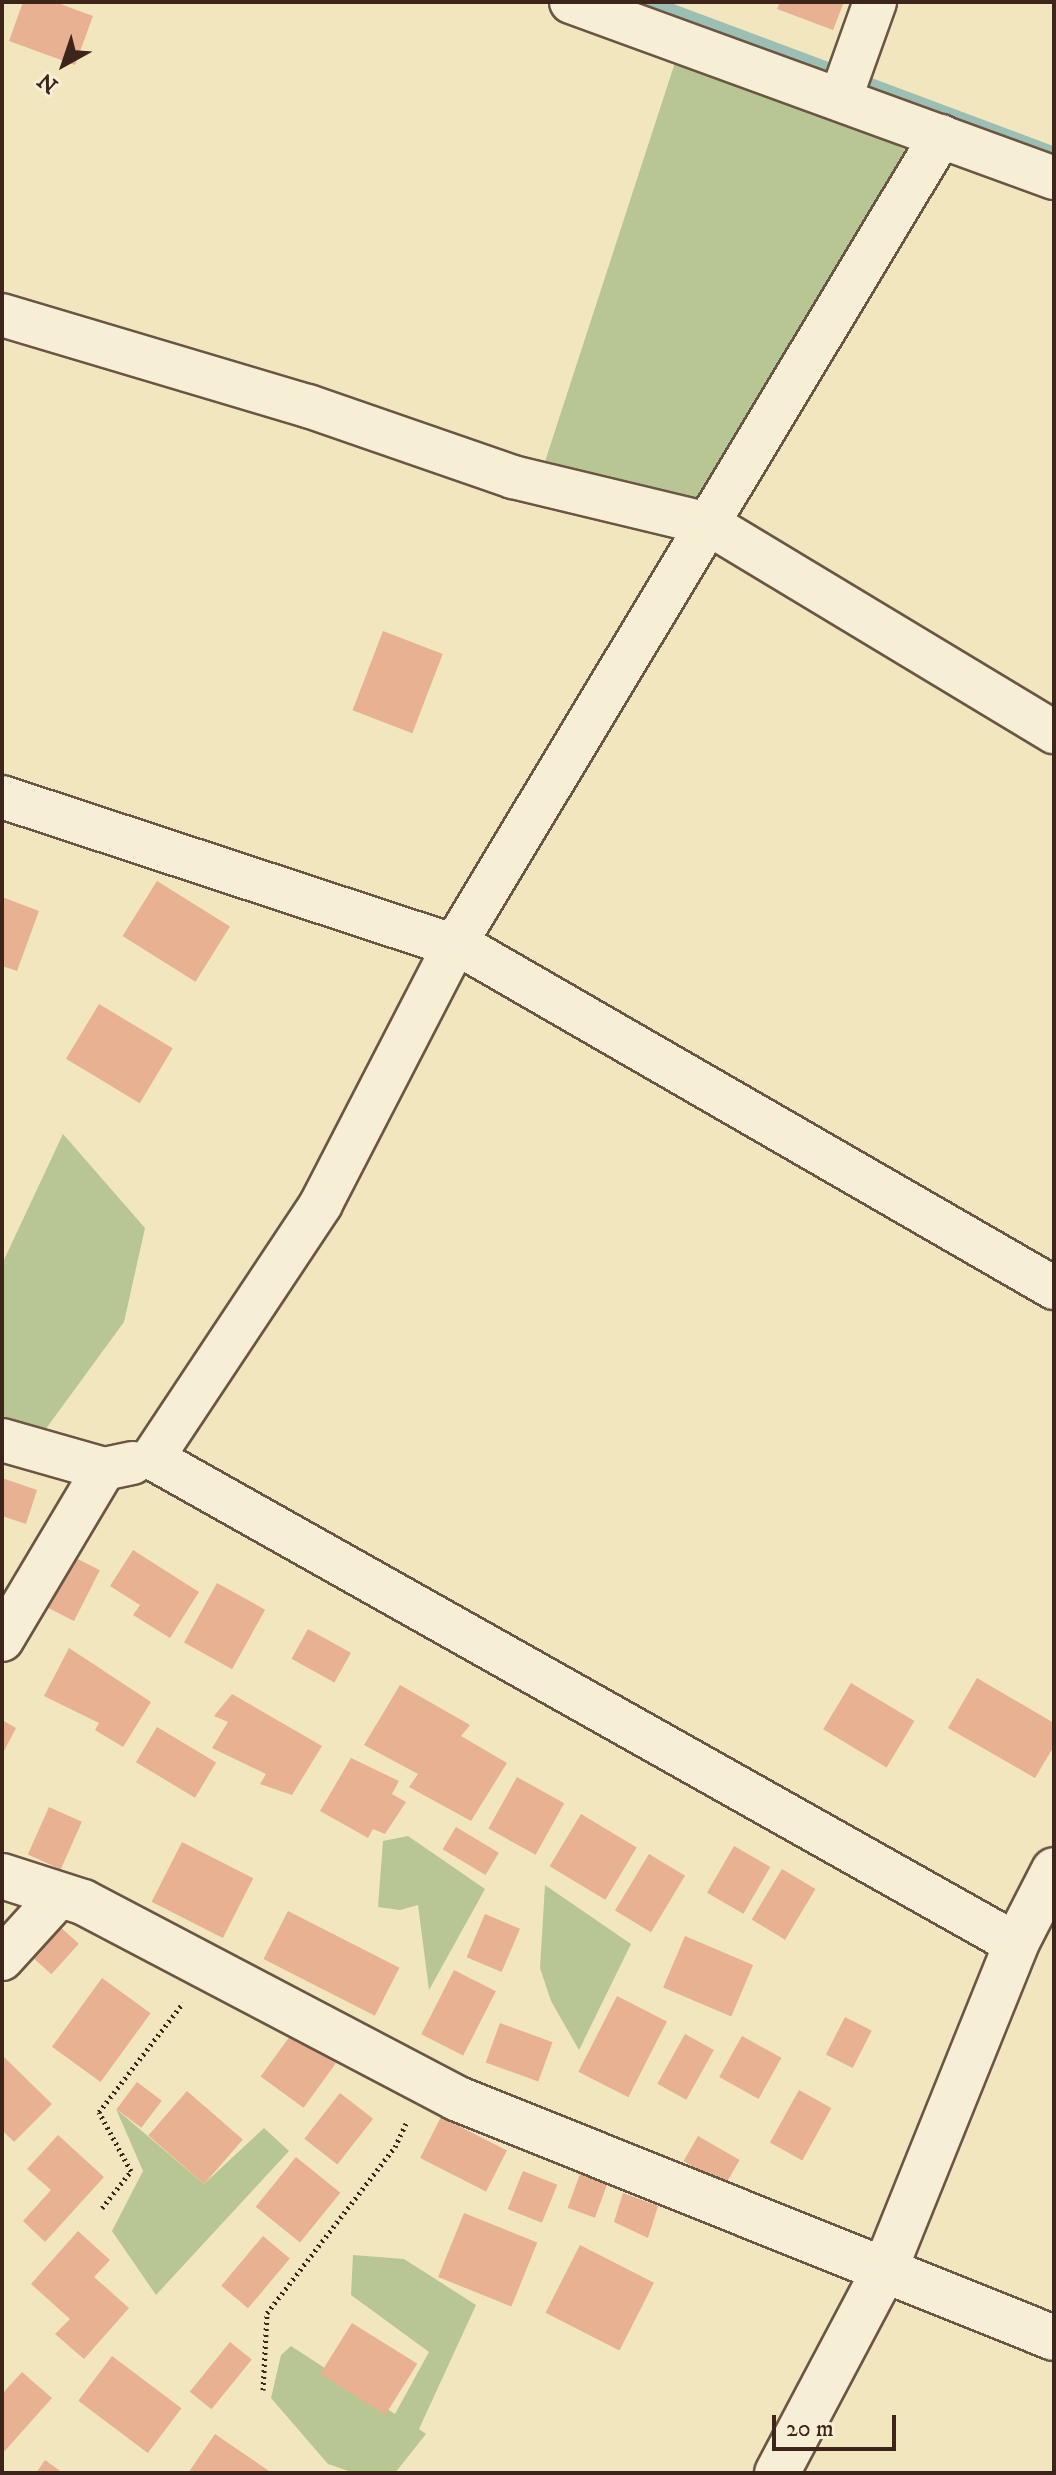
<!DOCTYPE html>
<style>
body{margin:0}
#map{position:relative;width:1056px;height:2475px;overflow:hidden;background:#f2e6bf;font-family:"IM FELL DW Pica",serif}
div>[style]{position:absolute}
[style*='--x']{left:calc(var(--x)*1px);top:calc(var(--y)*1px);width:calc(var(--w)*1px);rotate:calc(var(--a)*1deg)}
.green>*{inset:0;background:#b8c694}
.stream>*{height:12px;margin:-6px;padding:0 6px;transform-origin:6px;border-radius:6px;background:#9bbfb3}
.building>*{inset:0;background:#e8b191;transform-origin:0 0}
.path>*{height:5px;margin-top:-2.5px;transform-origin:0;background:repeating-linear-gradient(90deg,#3e251b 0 2px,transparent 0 6px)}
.roads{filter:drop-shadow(2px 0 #6b5544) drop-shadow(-2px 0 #6b5544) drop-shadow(0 2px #6b5544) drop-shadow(0 -2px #6b5544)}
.minor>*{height:42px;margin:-21px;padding:0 21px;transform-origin:21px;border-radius:21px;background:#f7efd5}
.tertiary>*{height:44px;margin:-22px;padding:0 22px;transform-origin:22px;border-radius:22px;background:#f7efd5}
span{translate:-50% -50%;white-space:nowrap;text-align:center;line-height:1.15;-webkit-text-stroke:7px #f7efd5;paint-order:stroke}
.frame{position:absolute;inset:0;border:4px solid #3e251b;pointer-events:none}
.north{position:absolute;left:24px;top:24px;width:80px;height:80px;-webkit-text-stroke:6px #f7efd5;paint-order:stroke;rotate:220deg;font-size:22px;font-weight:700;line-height:32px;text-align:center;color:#3e251b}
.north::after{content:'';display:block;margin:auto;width:28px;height:36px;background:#3e251b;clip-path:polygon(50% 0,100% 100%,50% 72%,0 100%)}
.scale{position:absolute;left:772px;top:2415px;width:124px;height:36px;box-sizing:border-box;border:4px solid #3e251b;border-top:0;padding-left:10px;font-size:24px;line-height:28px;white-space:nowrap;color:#3e251b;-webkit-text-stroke:6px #f7efd5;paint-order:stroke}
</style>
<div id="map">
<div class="green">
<div style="clip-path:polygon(682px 41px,926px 160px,709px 524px,538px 483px)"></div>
<div style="clip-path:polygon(63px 1134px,145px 1228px,124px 1322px,45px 1430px,2px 1426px,2px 1264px)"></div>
<div style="clip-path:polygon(408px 1836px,485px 1889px,429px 1990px,418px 1905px,400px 1910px,378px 1907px,383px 1841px)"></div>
<div style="clip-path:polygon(545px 1885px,631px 1944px,579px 2050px,551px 2001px,540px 1968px)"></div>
<div style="clip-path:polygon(116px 2109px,204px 2184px,264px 2128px,289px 2151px,156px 2295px,112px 2231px,143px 2171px)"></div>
<div style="clip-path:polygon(353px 2255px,404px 2259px,476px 2305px,419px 2429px,426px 2434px,395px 2473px,354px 2473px,328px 2464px,271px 2398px,281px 2355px,291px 2346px,395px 2414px,429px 2352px,351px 2295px)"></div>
</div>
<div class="stream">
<div style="--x:651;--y:2;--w:430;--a:20.5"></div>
</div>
<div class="building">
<div style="clip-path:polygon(23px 2px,55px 2px,93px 16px,75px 65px,9px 41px)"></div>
<div style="clip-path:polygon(780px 2px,844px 2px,833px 30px,777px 9px)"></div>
<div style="left:383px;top:631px;width:64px;height:85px;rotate:21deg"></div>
<div style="left:157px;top:881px;width:86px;height:65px;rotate:32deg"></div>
<div style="clip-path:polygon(2px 897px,39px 911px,17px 971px,2px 966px)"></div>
<div style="left:99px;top:1004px;width:86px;height:64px;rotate:31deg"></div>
<div style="clip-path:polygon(2px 1478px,37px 1490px,26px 1524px,2px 1516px)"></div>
<div style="clip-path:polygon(133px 1550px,199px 1592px,170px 1638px,133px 1615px,140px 1605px,110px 1586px)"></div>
<div style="left:66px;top:1553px;width:38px;height:57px;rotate:27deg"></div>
<div style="left:217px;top:1583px;width:55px;height:68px;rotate:29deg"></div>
<div style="left:308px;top:1629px;width:49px;height:34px;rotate:29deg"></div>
<div style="clip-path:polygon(69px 1648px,151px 1702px,123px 1747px,95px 1730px,99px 1723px,44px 1696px)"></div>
<div style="clip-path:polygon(977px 1678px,1054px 1723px,1054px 1746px,1035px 1778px,948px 1728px)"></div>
<div style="left:851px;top:1683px;width:74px;height:54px;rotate:31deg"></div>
<div style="clip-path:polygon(400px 1685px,470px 1725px,461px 1736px,507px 1763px,471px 1821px,409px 1787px,418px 1774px,364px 1745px)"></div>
<div style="clip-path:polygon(232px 1694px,322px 1746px,292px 1795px,260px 1784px,266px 1774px,212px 1748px,228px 1722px,214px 1716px)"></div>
<div style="clip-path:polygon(2px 1720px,16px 1728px,2px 1755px)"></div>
<div style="left:157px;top:1727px;width:69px;height:41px;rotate:31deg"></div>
<div style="clip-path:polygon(351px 1758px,399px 1781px,392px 1794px,406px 1802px,385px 1834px,373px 1829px,368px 1838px,320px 1811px)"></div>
<div style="left:517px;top:1777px;width:54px;height:59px;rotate:29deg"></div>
<div style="left:49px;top:1807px;width:36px;height:52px;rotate:24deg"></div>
<div style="left:581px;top:1814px;width:65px;height:61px;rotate:31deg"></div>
<div style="left:456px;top:1827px;width:50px;height:26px;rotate:31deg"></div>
<div style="left:182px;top:1842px;width:80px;height:67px;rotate:27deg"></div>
<div style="left:734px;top:1846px;width:42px;height:54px;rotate:30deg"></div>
<div style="left:649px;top:1854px;width:42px;height:66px;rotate:31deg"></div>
<div style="left:782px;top:1869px;width:39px;height:59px;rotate:31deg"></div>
<div style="left:288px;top:1911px;width:125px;height:54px;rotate:27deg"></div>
<div style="left:485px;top:1914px;width:38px;height:47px;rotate:23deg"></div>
<div style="left:58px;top:1925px;width:28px;height:41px;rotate:42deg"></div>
<div style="left:685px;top:1936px;width:74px;height:56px;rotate:23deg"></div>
<div style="left:454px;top:1970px;width:47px;height:72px;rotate:27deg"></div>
<div style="left:102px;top:1978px;width:60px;height:85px;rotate:36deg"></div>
<div style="left:617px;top:1996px;width:56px;height:85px;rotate:27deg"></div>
<div style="left:845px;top:2017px;width:30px;height:42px;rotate:27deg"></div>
<div style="left:500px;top:2023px;width:56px;height:42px;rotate:20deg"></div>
<div style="left:293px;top:2032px;width:53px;height:55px;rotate:36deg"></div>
<div style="left:685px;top:2034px;width:33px;height:57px;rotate:29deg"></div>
<div style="left:742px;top:2036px;width:45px;height:47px;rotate:29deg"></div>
<div style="clip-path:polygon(2px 2055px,52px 2104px,14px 2142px,2px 2130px)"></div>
<div style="left:137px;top:2082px;width:31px;height:34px;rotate:37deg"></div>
<div style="left:799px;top:2090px;width:37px;height:60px;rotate:29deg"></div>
<div style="left:187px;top:2091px;width:74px;height:59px;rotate:41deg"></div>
<div style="left:340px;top:2093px;width:42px;height:58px;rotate:38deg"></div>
<div style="left:441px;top:2117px;width:74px;height:46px;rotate:27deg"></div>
<div style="clip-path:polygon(58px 2135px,104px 2177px,45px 2242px,23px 2221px,51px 2190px,27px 2169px)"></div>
<div style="left:698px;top:2136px;width:48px;height:29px;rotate:30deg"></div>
<div style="left:296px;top:2157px;width:57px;height:64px;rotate:39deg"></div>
<div style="left:523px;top:2171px;width:37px;height:41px;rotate:22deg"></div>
<div style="left:580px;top:2174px;width:29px;height:36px;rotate:20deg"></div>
<div style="clip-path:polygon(623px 2193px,658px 2206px,648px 2238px,614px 2222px)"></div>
<div style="left:464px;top:2213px;width:79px;height:69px;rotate:22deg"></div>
<div style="clip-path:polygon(78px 2231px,110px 2260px,94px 2277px,129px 2308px,84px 2359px,55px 2334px,70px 2319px,31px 2284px)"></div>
<div style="left:263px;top:2236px;width:35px;height:65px;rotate:40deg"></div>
<div style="left:580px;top:2245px;width:83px;height:76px;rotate:27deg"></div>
<div style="left:352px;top:2323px;width:77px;height:60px;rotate:32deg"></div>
<div style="left:230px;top:2342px;width:28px;height:64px;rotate:39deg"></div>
<div style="left:112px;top:2356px;width:87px;height:56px;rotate:37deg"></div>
<div style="clip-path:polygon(22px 2372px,52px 2398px,2px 2454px,2px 2394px)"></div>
<div style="clip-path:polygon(215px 2434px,272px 2473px,188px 2473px)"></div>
<div style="clip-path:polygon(45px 2460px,63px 2473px,36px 2473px)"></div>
</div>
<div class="path">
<div style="--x:102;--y:2208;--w:47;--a:-51.9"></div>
<div style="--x:131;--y:2171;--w:67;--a:-118.5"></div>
<div style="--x:99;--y:2112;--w:138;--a:-52.4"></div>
<div style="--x:263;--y:2390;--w:77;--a:-87"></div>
<div style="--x:267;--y:2313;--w:210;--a:-52.4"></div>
<div style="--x:395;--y:2147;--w:29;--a:-65"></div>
</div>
<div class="roads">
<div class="minor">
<div style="--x:571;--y:2;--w:514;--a:20.02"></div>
<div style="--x:841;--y:97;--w:101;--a:-70.3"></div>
<div style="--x:941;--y:136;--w:945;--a:121.02"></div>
<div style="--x:454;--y:946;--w:290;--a:117.3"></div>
<div style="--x:321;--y:1204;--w:305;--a:123.6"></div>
<div style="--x:152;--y:1458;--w:991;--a:29.36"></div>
<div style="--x:2;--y:315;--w:319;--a:16.6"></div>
<div style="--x:308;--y:406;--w:217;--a:19.1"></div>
<div style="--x:513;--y:477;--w:202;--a:13.5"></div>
<div style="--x:709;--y:524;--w:403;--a:31.1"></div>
<div style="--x:2;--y:797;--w:493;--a:18.2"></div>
<div style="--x:470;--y:951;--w:674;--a:29.99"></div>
<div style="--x:2;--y:1440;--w:106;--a:15.9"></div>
<div style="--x:104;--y:1469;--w:29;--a:-12"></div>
<div style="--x:2;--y:1640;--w:199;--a:-59.2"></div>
<div style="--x:2;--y:1959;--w:86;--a:-47.8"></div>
</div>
<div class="tertiary">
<div style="--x:2;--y:1876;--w:85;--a:17.8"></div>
<div style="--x:83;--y:1902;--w:421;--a:27.7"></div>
<div style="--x:456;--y:2098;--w:644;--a:21.87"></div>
<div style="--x:777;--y:2473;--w:231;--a:-62.1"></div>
<div style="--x:885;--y:2269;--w:350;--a:-68"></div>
<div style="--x:1016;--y:1944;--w:83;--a:-62.8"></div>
</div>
</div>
<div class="frame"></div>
<div class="north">N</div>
<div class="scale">20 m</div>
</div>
